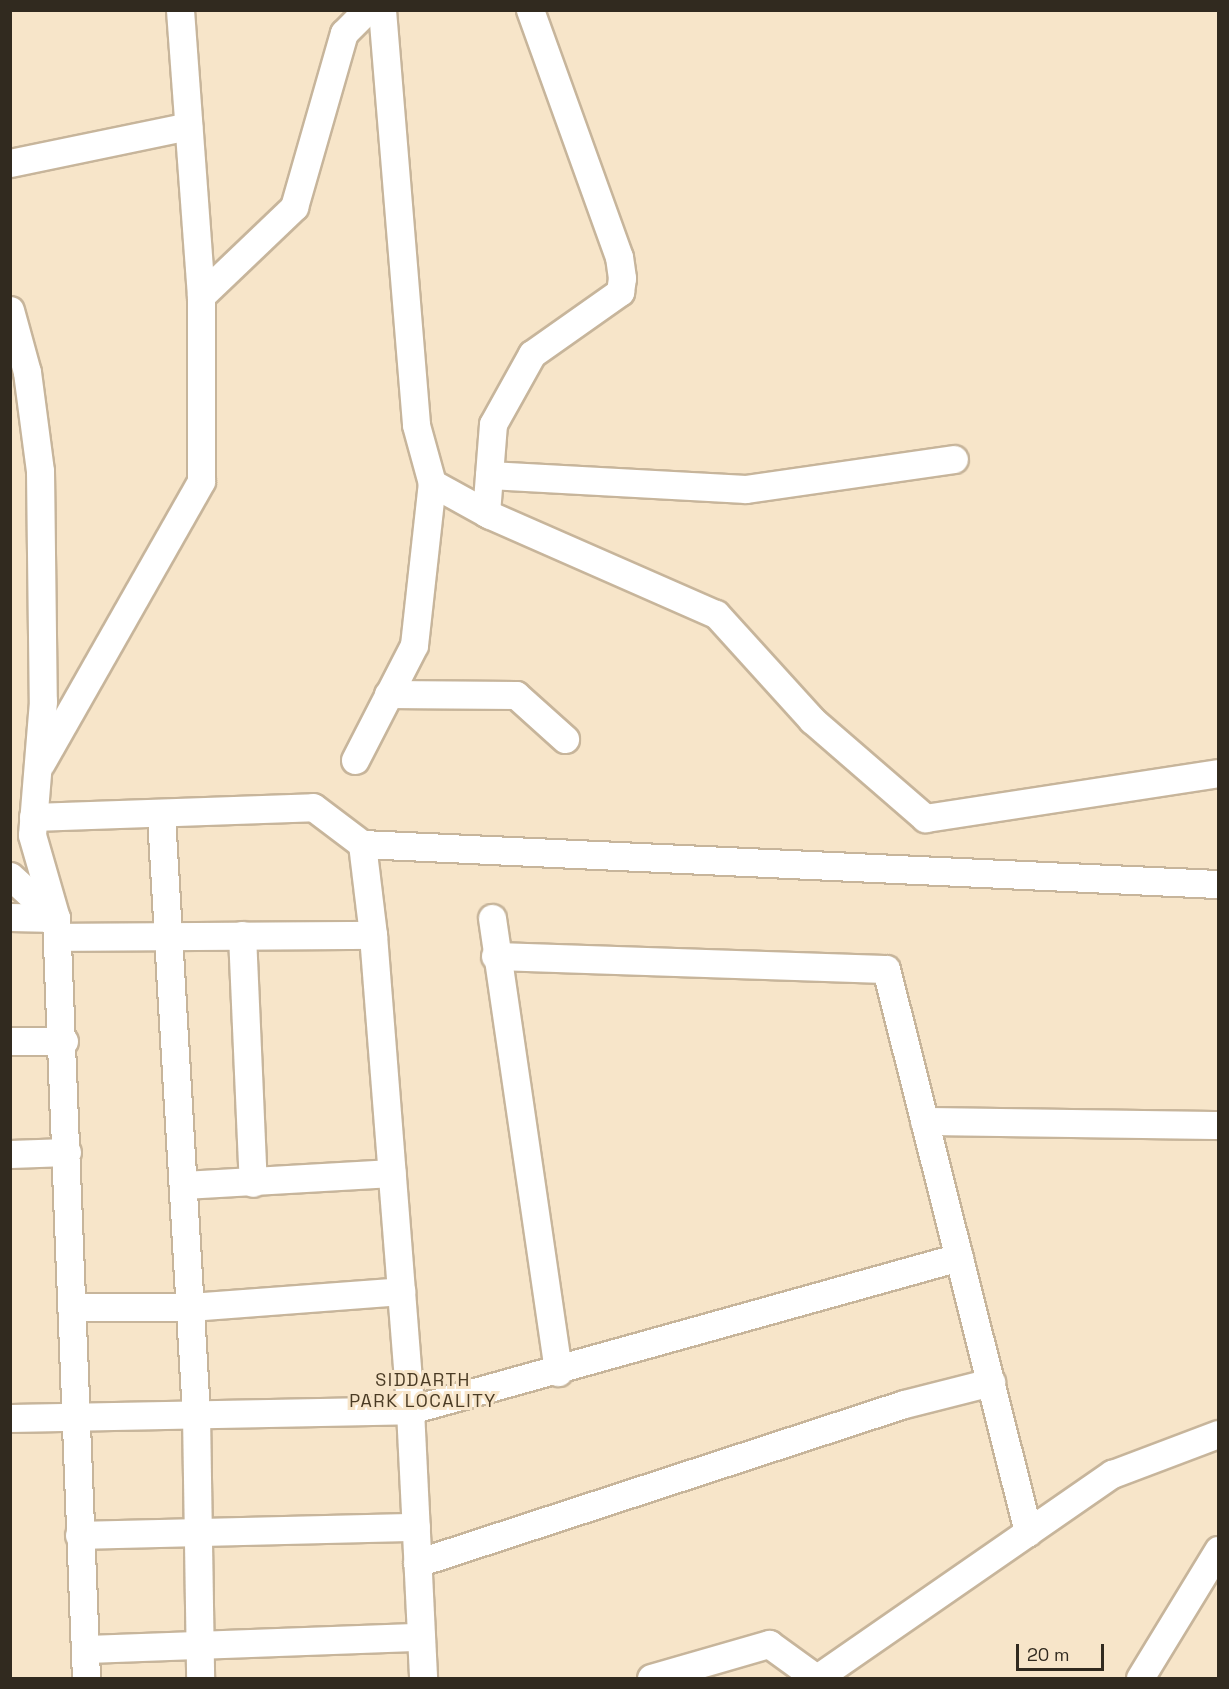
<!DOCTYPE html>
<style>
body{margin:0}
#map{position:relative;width:1229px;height:1689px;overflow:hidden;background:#f7e5c9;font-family:"Space Grotesk",sans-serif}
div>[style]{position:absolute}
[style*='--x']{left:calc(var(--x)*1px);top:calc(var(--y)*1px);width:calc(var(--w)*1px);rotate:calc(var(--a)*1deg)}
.roads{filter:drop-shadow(2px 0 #c7b59b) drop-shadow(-2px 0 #c7b59b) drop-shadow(0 2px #c7b59b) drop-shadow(0 -2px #c7b59b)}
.minor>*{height:27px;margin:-13.5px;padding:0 13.5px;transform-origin:13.5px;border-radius:13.5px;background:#fff}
span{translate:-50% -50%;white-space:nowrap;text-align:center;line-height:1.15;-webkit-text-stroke:6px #f7e5c9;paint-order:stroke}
.neighbourhood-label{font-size:18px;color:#4a3b24;letter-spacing:1.5px}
.frame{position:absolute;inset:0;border:12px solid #312a1f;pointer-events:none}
.scale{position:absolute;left:1016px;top:1644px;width:88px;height:27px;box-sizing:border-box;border:3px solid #312a1f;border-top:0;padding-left:8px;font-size:18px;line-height:21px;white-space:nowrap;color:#312a1f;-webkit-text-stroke:4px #f7e5c9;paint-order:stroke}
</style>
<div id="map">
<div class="roads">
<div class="minor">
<div style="--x:180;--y:10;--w:287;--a:85.8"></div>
<div style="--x:382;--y:10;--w:416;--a:85.3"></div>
<div style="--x:416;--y:425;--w:60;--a:74.6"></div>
<div style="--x:432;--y:483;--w:66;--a:28.9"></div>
<div style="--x:490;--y:515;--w:247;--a:23.7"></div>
<div style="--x:716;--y:614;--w:143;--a:47.8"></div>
<div style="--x:812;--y:720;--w:150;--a:40.9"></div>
<div style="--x:925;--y:818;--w:296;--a:-8.7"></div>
<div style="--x:10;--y:163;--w:182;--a:-11.7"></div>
<div style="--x:10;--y:310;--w:64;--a:74.7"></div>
<div style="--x:27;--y:372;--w:100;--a:82.5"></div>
<div style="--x:40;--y:471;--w:230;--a:89.3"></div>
<div style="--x:43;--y:701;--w:134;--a:94.7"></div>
<div style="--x:32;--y:835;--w:86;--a:73.9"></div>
<div style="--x:56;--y:918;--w:761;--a:87.74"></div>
<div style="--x:489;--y:475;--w:257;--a:3.1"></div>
<div style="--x:746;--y:489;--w:210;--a:-8.2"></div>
<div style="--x:486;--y:513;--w:89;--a:-85.5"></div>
<div style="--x:493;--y:424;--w:80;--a:-60.9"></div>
<div style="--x:532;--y:354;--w:108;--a:-35.2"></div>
<div style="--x:620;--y:292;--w:14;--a:-82"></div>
<div style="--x:622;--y:278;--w:21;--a:-98"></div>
<div style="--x:619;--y:257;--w:263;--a:-109.8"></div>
<div style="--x:388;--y:694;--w:128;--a:0.4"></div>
<div style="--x:516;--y:695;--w:66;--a:41.9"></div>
<div style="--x:355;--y:760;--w:129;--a:-62.8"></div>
<div style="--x:414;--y:645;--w:163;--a:-83.7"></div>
<div style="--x:41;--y:763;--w:324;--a:-60.4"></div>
<div style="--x:201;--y:481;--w:185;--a:-90"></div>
<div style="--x:201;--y:296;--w:129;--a:-43.7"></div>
<div style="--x:294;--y:207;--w:181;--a:-74"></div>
<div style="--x:344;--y:33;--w:33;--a:-45"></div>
<div style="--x:161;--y:816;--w:599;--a:86.65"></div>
<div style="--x:196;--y:1414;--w:264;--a:89.1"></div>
<div style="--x:33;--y:817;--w:280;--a:-2"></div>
<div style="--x:313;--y:807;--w:61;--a:37.1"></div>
<div style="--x:362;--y:844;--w:92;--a:83.1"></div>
<div style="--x:362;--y:844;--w:857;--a:2.68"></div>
<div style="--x:10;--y:876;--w:62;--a:42.4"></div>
<div style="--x:56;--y:918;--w:46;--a:-178.8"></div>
<div style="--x:492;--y:918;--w:459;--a:81.7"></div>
<div style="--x:242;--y:935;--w:248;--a:87.5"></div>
<div style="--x:57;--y:937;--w:316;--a:-0.4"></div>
<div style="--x:373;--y:935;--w:476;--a:85.5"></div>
<div style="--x:410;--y:1410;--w:268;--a:87.2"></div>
<div style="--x:495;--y:956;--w:391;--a:1.9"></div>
<div style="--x:886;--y:969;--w:581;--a:75.84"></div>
<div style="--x:10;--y:1041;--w:54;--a:0"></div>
<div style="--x:924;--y:1121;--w:294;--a:0.8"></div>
<div style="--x:10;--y:1154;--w:57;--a:-2"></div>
<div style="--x:184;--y:1185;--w:208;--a:-3.3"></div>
<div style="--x:71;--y:1307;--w:119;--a:0"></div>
<div style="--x:190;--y:1307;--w:212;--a:-4.3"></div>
<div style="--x:10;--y:1418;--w:400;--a:-1.1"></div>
<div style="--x:410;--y:1410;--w:570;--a:-15.57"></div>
<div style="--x:79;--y:1535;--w:337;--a:-1.4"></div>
<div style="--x:417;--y:1563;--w:512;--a:-18.08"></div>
<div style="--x:904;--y:1404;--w:90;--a:-14.2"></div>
<div style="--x:87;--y:1649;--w:334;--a:-2.1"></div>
<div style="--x:651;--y:1678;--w:123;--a:-16.1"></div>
<div style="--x:769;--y:1644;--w:58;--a:35.9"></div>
<div style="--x:817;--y:1678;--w:359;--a:-34.7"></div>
<div style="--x:1112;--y:1474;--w:113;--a:-20.7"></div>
<div style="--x:1140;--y:1678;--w:150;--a:-58.6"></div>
</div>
</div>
<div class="neighbourhood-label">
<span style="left:423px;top:1391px">SIDDARTH<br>PARK LOCALITY</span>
</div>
<div class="frame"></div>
<div class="scale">20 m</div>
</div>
